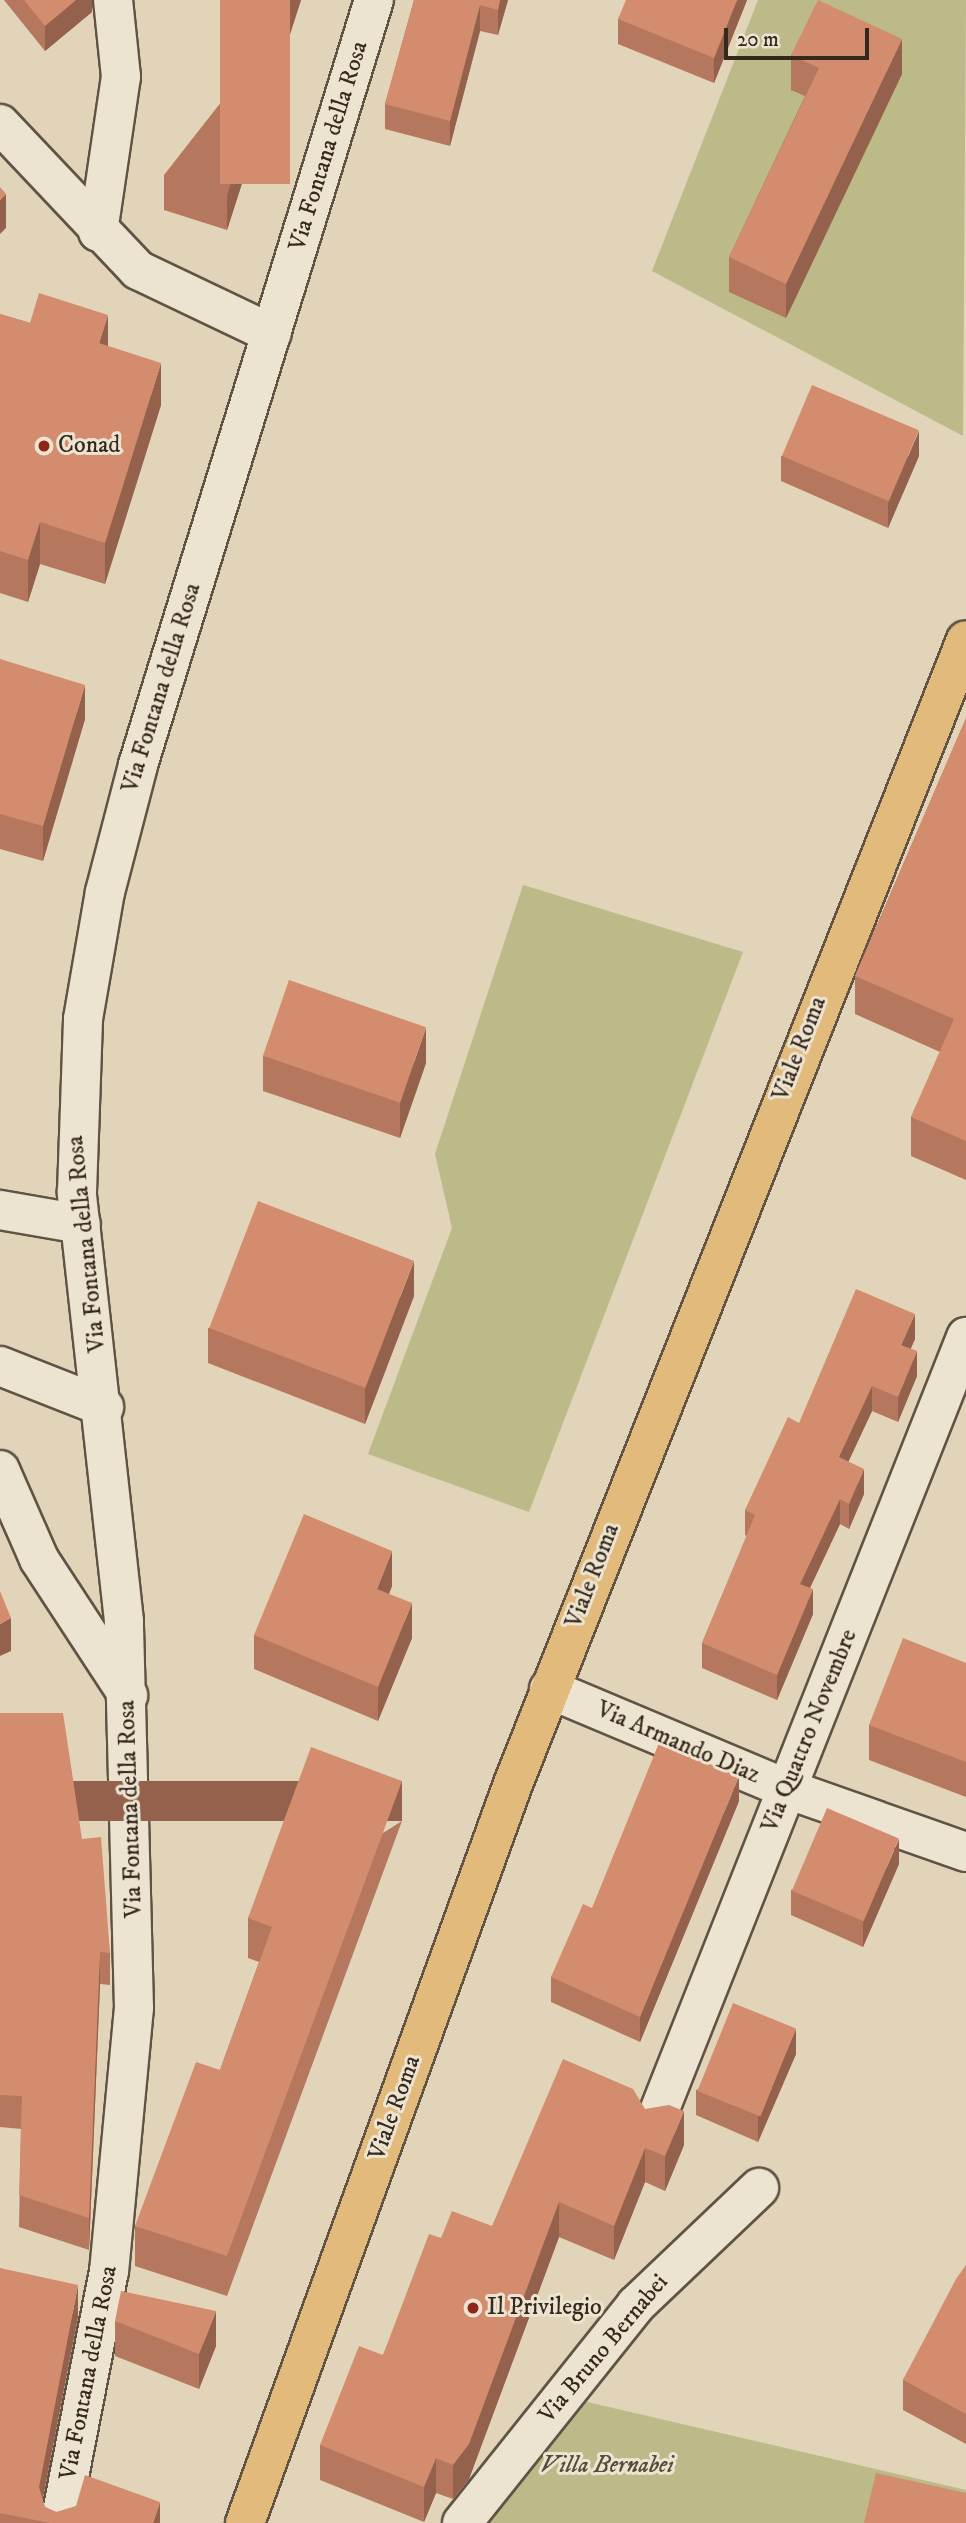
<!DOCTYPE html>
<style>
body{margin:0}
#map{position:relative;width:966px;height:2523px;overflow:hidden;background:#e2d4b8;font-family:"IM FELL DW Pica",serif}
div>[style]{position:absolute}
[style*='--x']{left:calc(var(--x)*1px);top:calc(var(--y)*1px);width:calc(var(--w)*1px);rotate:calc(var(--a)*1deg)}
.green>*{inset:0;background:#bcba89}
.roads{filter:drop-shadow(2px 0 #605344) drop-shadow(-2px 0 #605344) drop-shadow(0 2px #605344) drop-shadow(0 -2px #605344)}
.street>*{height:38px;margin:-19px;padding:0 19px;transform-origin:19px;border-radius:19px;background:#ece3d1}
.secondary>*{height:38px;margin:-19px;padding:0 19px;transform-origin:19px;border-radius:19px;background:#ece3d1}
.primary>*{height:38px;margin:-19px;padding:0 19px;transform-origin:19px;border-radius:19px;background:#e1ba7c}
.wall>*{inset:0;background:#b5785e}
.shaded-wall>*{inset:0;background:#94624c;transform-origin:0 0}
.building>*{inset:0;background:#d38c6d;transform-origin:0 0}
.dots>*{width:19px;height:19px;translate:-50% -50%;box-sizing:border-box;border:4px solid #ece3d1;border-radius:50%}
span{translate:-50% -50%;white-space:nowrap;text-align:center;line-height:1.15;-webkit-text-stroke:6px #ece3d1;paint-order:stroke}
.street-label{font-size:24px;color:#35281d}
.poi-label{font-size:24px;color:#35281d}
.left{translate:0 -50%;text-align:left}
.park-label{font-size:24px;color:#574c38;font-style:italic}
.scale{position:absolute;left:724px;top:28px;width:145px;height:32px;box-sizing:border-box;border:4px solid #35281d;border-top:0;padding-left:9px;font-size:21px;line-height:24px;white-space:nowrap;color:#35281d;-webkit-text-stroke:5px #ece3d1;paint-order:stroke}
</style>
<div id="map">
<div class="green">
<div style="clip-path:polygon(758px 0,966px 0,963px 436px,652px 271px)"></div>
<div style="clip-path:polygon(523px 885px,743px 952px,529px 1512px,368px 1454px,452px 1228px,435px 1154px)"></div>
<div style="clip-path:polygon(583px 2401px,966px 2490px,966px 2523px,483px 2523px)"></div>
</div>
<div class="roads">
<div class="street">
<div style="--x:0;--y:124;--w:201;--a:46.6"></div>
<div style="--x:138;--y:270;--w:148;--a:25.5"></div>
<div style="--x:98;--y:232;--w:157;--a:-81.6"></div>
<div style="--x:121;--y:77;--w:77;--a:-95.9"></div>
<div style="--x:549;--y:1689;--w:258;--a:22.8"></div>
<div style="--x:787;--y:1789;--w:190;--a:19.4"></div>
<div style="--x:654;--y:2124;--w:847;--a:-68.37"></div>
<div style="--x:462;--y:2523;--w:279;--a:-51.4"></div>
<div style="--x:636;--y:2305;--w:170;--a:-43.6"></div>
</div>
<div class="secondary">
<div style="--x:0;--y:1210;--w:82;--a:9.8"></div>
<div style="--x:0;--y:1366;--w:112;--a:21.5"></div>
<div style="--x:0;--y:1470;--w:97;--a:66.3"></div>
<div style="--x:39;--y:1559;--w:163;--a:56.8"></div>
<div style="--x:60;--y:2523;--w:256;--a:-79"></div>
<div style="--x:109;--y:2272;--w:265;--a:-84.6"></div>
<div style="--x:134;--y:2008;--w:387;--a:-91.5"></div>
<div style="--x:124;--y:1621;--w:432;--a:-96.3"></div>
<div style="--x:77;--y:1192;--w:173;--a:-88"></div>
<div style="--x:83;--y:1019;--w:129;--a:-80.2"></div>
<div style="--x:105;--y:892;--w:131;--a:-75.4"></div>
<div style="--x:138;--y:765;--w:801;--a:-72.86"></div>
</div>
<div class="primary">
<div style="--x:245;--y:2523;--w:786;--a:-70.07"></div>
<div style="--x:513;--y:1784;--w:1230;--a:-68.4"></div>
</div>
</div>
<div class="wall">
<div style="clip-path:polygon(4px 0,92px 0,92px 12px,45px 51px)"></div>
<div style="clip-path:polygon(301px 0,227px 230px,164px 210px,164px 175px)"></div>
<div style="clip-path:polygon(414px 0,508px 0,498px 35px,480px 31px,450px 146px,385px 129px,385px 104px)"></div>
<div style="clip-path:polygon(747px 0,714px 83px,618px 44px,618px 19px)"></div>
<div style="clip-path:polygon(791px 55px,902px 74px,786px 318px,729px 292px,729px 257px,805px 96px,791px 90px)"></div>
<div style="clip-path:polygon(0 314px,108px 346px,161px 405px,105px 584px,40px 564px,28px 602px,0 593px)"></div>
<div style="clip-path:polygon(781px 456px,919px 456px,888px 528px,781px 481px)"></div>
<div style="clip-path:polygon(0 659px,85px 719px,43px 861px,0 849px)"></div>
<div style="clip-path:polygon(966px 718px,966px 1180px,911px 1156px,911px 1117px,940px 1052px,855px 1014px,855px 976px)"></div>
<div style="clip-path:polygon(263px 1056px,426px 1063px,400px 1138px,263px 1091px)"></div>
<div style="clip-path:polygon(414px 1296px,365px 1424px,208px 1363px,208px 1328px)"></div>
<div style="clip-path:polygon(915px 1339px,911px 1348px,917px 1376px,898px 1422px,872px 1411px,848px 1462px,864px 1494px,849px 1529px,840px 1524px,810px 1588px,813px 1614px,777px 1700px,702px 1668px,702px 1643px,747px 1536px,745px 1535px,745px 1510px,799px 1423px)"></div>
<div style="clip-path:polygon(392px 1586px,389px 1594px,412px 1638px,378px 1721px,254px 1669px,254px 1635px)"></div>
<div style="clip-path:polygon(966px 1663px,966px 1797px,869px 1760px,869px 1725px)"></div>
<div style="clip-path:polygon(0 1713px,82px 1839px,110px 1953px,110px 1985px,100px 1984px,89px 2250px,19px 2227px,21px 2129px,0 2127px)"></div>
<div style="clip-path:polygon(739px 1801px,640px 2042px,551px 2002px,551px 1977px,592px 1908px)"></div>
<div style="clip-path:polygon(402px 1821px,227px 2296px,135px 2266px,135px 2226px,220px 2070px,259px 1962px,248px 1958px,248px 1918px)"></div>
<div style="clip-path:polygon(899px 1864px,863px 1947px,791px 1915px,791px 1890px)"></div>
<div style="clip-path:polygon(796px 2054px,758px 2142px,696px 2115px,696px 2090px)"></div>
<div style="clip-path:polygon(645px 2109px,684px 2145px,665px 2191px,645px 2182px,614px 2260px,559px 2237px,469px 2479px,453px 2499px,436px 2493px,424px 2522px,320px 2480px,320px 2445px,383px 2355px,441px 2238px,492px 2226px)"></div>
<div style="clip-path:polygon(966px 2265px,966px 2444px,903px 2410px,903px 2380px)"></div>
<div style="clip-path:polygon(0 2268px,78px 2317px,42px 2499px,45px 2507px,56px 2512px,160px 2523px,0 2523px)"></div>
<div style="clip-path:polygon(115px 2321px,216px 2346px,199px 2389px,115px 2356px)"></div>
</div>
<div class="shaded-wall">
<div style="clip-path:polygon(76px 0,92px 0,92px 12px,45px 51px,45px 26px)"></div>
<div style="clip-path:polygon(290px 0,301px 0,227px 230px,227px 195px)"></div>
<div style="clip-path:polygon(500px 0,508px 0,498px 35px,498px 10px)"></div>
<div style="clip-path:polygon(737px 0,747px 0,714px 83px,714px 58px)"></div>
<div style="clip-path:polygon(480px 5px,480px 31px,450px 146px,450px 121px)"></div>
<div style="clip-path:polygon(902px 39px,902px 74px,786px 318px,786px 284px)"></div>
<div style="clip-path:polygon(6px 194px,6px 228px,0 234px,0 200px)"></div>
<div style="clip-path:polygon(108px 315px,108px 357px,99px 343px)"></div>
<div style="clip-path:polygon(161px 363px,161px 405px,105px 584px,105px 543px)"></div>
<div style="clip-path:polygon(919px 431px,919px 456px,888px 528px,888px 503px)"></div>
<div style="clip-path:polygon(40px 522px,40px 564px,28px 602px,28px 560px)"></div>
<div style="clip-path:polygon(85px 685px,85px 719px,43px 861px,43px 826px)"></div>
<div style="clip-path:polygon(426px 1028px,426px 1063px,400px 1138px,400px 1103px)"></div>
<div style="clip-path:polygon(414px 1261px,414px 1296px,365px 1424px,365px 1389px)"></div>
<div style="clip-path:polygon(915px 1314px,915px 1339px,901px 1370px,901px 1345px)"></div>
<div style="clip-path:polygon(917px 1351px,917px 1376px,898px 1422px,898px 1397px)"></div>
<div style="clip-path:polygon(872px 1386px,872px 1411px,839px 1482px,839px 1457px)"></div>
<div style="clip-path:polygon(864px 1469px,864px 1494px,849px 1529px,849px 1504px)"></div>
<div style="clip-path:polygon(840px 1499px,840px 1524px,800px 1609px,800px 1584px)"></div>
<div style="clip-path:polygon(392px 1551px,392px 1586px,377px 1624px,377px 1589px)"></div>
<div style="clip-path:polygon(813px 1589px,813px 1614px,777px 1700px,777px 1675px)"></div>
<div style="clip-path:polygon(412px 1603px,412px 1638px,378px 1721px,378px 1687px)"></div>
<div style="clip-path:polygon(11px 1618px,11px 1651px,0 1656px,0 1624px)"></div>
<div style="clip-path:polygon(739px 1776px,739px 1801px,640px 2042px,640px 2017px)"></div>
<div style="left:402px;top:1781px;width:40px;height:506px;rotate:90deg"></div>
<div style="clip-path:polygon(899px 1839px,899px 1864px,863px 1947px,863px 1922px)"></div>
<div style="clip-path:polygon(100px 1952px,100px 1984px,89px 2250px,89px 2218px)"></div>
<div style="clip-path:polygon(796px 2029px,796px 2054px,758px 2142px,758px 2117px)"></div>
<div style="clip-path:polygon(684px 2111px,684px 2145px,665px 2191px,665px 2156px)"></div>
<div style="clip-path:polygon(645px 2148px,645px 2182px,614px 2260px,614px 2226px)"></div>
<div style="clip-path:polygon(559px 2202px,559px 2237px,469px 2479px,453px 2499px,453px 2465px)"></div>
<div style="clip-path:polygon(78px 2285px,78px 2317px,39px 2519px,39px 2487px)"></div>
<div style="clip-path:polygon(216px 2311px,216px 2346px,199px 2389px,199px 2354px)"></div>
<div style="clip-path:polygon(436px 2458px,436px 2493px,424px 2522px,424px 2487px)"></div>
<div style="clip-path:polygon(160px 2502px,160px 2523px,153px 2523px)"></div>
</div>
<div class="building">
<div style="clip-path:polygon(24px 0,76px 0,45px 26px)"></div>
<div style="left:220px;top:0;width:70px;height:184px"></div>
<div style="clip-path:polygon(414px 0,500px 0,498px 10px,480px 5px,450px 121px,385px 104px)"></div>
<div style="clip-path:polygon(626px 0,737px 0,714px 58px,618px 19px)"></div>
<div style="clip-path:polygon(818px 0,902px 39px,786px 284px,729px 257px,819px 68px,791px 55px)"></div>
<div style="clip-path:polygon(0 187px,6px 194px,0 200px)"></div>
<div style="clip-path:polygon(39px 293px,108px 315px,99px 343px,161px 363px,105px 543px,40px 522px,28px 560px,0 551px,0 314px,30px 323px)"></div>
<div style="left:812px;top:385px;width:116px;height:77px;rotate:23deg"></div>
<div style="clip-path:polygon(0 659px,85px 685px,43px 826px,0 814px)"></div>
<div style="clip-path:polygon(966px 718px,966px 1141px,911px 1117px,954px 1019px,855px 976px)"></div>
<div style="left:289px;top:980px;width:145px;height:80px;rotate:19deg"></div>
<div style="left:258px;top:1201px;width:167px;height:136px;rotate:21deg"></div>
<div style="clip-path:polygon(856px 1289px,915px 1314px,901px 1345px,917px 1351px,898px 1397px,872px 1386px,839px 1457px,864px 1469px,849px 1504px,840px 1499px,800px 1584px,813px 1589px,777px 1675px,702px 1643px,755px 1515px,745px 1510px,788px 1417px,799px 1423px)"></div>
<div style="clip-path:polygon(304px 1514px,392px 1551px,377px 1589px,412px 1603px,378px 1687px,254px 1635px)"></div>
<div style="clip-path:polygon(0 1591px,11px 1618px,0 1624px)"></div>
<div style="clip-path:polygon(903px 1638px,966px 1663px,966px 1762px,869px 1725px)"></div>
<div style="clip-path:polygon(0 1713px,63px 1713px,82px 1839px,101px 1837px,110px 1953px,100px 1952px,89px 2218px,19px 2195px,22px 2096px,0 2095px)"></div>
<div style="clip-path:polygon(659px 1743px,739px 1776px,640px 2017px,551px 1977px,583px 1904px,592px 1908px)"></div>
<div style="clip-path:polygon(311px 1747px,402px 1781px,227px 2256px,135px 2226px,196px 2062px,220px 2070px,272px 1927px,248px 1918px)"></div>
<div style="left:827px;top:1808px;width:78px;height:90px;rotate:23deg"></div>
<div style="left:733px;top:2003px;width:68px;height:95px;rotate:22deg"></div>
<div style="clip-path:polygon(563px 2059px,633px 2089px,645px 2109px,669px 2105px,684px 2111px,665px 2156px,645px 2148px,614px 2226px,559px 2202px,469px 2444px,453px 2465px,436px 2458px,424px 2487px,320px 2445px,359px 2346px,383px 2355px,429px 2234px,441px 2238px,452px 2211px,492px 2226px)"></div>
<div style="clip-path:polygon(966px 2265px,966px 2414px,903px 2380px,956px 2279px)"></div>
<div style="clip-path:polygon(0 2268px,78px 2285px,39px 2487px,45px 2507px,56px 2512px,76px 2506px,85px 2475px,160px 2502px,153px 2523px,50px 2523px,0 2513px)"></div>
<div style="clip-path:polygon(121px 2291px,216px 2311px,199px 2354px,115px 2321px)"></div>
<div style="clip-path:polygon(876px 2473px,966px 2493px,966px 2523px,864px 2523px)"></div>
</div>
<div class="dots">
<div style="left:44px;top:446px;background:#8f2418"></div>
<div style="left:473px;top:2308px;background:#8f2418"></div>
</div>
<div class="street-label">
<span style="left:329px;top:146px;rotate:-73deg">Via Fontana della Rosa</span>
<span style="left:162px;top:688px;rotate:-73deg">Via Fontana della Rosa</span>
<span style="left:800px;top:1049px;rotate:-69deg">Viale Roma</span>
<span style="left:87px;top:1244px;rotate:-96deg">Via Fontana della Rosa</span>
<span style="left:593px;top:1576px;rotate:-69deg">Viale Roma</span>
<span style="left:810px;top:1731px;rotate:-68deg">Via Quattro Novembre</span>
<span style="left:678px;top:1743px;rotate:23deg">Via Armando Diaz</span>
<span style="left:131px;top:1809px;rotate:-92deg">Via Fontana della Rosa</span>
<span style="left:395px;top:2108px;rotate:-70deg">Viale Roma</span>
<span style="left:604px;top:2349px;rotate:-50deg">Via Bruno Bernabei</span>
<span style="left:89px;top:2373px;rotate:-79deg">Via Fontana della Rosa</span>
</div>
<div class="poi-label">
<span class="left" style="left:58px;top:446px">Conad</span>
<span class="left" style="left:487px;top:2308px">Il Privilegio</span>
</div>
<div class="park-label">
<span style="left:607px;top:2466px">Villa Bernabei</span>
</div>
<div class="scale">20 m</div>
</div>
